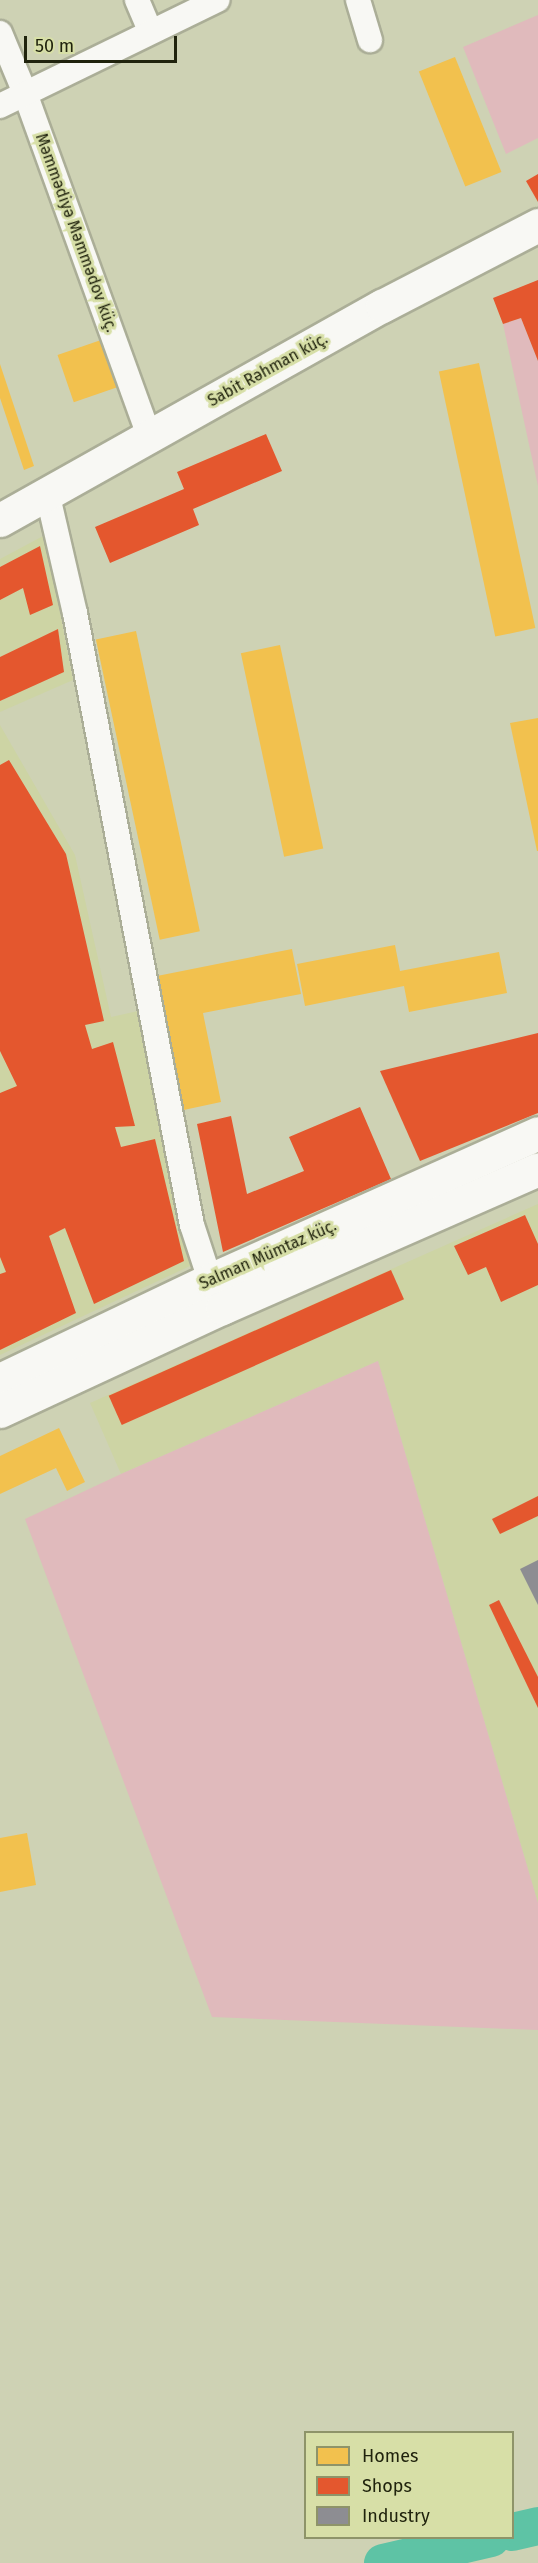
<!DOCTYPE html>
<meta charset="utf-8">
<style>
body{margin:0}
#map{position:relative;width:538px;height:2563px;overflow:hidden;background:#ced2b4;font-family:"Fira Sans",sans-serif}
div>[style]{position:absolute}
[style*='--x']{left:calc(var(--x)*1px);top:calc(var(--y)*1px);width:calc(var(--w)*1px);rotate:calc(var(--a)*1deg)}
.built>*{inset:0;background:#cdd4a4}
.green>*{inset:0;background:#e0babc}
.homes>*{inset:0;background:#f2c14e;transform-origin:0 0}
.shops>*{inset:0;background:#e4572e;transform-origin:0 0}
.industry>*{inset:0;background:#8d8d92}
.river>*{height:38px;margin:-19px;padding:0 19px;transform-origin:19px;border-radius:19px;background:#5ec3a5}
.roads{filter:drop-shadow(2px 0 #abae97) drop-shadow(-2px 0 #abae97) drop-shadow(0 2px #abae97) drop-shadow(0 -2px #abae97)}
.street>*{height:24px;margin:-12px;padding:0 12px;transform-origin:12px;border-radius:12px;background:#f8f8f4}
.secondary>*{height:33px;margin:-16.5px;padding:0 16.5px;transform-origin:16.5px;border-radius:16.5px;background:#f8f8f4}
.highway>*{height:33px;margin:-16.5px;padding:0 16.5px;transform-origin:16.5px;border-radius:16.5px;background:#f8f8f4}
span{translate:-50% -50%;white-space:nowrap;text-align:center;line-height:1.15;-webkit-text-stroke:6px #d7dfa7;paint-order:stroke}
.street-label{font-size:16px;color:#20230d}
.legend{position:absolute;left:304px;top:2431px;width:210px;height:108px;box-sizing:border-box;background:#d7dfa7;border:2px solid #8e9469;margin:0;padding:8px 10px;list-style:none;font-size:18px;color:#20230d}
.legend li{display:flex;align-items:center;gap:12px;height:30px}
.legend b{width:30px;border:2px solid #8e9469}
.scale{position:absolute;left:24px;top:36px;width:153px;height:27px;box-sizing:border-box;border:3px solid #20230d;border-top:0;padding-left:8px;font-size:18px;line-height:21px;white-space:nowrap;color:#20230d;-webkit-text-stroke:4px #d7dfa7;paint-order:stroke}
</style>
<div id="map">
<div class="built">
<div style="clip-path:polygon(45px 535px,73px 680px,0 712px,0 559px)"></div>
<div style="clip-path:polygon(0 725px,75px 855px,111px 1017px,138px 1011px,190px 1266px,0 1355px)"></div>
<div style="clip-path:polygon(538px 1204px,538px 1903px,378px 1361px,121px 1474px,90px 1403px)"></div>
</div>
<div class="green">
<div style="clip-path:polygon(538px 15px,538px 138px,506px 154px,463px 47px)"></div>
<div style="clip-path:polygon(521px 318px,538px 361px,538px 486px,503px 324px)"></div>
<div style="clip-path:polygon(378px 1361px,538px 1903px,538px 2030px,212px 2017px,25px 1519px,121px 1474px)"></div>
</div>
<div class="homes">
<div style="left:455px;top:57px;width:124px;height:39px;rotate:68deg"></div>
<div style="left:101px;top:340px;width:50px;height:46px;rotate:71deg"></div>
<div style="left:479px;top:363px;width:271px;height:41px;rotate:78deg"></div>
<div style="clip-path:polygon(0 364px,34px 466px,24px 470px,0 398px)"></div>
<div style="left:136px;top:631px;width:307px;height:41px;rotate:78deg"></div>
<div style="left:280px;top:645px;width:208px;height:40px;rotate:78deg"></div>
<div style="clip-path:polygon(538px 718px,538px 851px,537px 851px,510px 723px)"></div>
<div style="clip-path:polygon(395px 945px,400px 971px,499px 952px,507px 993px,409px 1012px,404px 986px,305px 1006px,297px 964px)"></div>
<div style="clip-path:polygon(292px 949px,301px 994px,203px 1013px,221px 1102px,179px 1111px,152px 977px)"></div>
<div style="clip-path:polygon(59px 1428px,85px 1482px,67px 1491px,56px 1468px,0 1494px,0 1456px)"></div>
<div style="clip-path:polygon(27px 1833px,36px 1885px,0 1892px,0 1838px)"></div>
</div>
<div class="shops">
<div style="clip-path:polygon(538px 174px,538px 202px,526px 181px)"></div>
<div style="clip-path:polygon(538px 280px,538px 361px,521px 318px,503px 324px,493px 298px)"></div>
<div style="clip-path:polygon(266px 434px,282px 471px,193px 509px,199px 525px,110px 563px,95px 527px,184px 489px,177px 472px)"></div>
<div style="clip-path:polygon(40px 546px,53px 605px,30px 615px,23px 588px,0 600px,0 567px)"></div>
<div style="clip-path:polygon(58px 629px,64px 672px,0 701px,0 657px)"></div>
<div style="clip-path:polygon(9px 760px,66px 854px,104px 1021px,85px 1025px,92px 1049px,113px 1042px,135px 1126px,115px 1127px,121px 1147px,155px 1139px,184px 1261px,94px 1304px,65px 1228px,49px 1236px,76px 1313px,0 1350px,0 1274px,6px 1272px,0 1257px,0 1093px,17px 1086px,0 1051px,0 765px)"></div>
<div style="clip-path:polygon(538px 1033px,538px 1113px,420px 1161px,380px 1071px)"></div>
<div style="clip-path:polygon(360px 1107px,391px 1179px,223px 1252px,197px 1124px,231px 1116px,247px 1194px,304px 1171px,289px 1137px)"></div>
<div style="clip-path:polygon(525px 1215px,538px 1244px,538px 1285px,501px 1302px,486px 1267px,468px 1275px,454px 1246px)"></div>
<div style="left:391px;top:1270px;width:32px;height:309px;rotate:66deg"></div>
<div style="clip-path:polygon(538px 1496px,538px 1516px,500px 1534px,492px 1519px)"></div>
<div style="clip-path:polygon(499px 1600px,538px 1677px,538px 1708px,489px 1605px)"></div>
</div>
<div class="industry">
<div style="clip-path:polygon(538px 1560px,538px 1605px,520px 1569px)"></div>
</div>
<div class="river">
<div style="--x:512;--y:2532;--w:27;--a:-13"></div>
<div style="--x:383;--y:2563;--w:111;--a:-13"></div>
</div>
<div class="roads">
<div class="street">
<div style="--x:137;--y:0;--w:34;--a:67"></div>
<div style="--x:358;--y:0;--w:42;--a:73.3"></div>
<div style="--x:0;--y:33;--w:65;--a:67.4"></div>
<div style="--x:25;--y:93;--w:364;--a:70.1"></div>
<div style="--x:0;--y:106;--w:242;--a:-26"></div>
<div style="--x:47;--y:492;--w:124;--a:77"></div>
<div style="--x:75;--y:613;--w:623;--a:79.18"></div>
<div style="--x:192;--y:1225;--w:58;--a:71.9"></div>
</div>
<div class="secondary">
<div style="--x:0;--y:520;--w:438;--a:-29.3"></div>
<div style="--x:382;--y:306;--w:176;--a:-27.4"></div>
</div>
<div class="highway">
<div style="--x:0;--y:1380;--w:233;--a:-25.5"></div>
<div style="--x:210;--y:1280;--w:359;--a:-24.1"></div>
<div style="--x:0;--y:1411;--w:245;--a:-24.9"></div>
<div style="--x:222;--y:1308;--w:345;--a:-23.7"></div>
</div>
</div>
<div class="street-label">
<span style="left:76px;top:233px;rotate:70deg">Məmmədiyə Məmmədov küç.</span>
<span style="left:268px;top:370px;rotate:-29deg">Sabit Rəhman küç.</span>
<span style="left:268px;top:1255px;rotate:-24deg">Salman Mümtaz küç.</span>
</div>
<ul class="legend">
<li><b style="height:16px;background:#f2c14e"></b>Homes</li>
<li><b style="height:16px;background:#e4572e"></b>Shops</li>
<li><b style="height:16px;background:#8d8d92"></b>Industry</li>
</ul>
<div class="scale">50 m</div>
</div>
